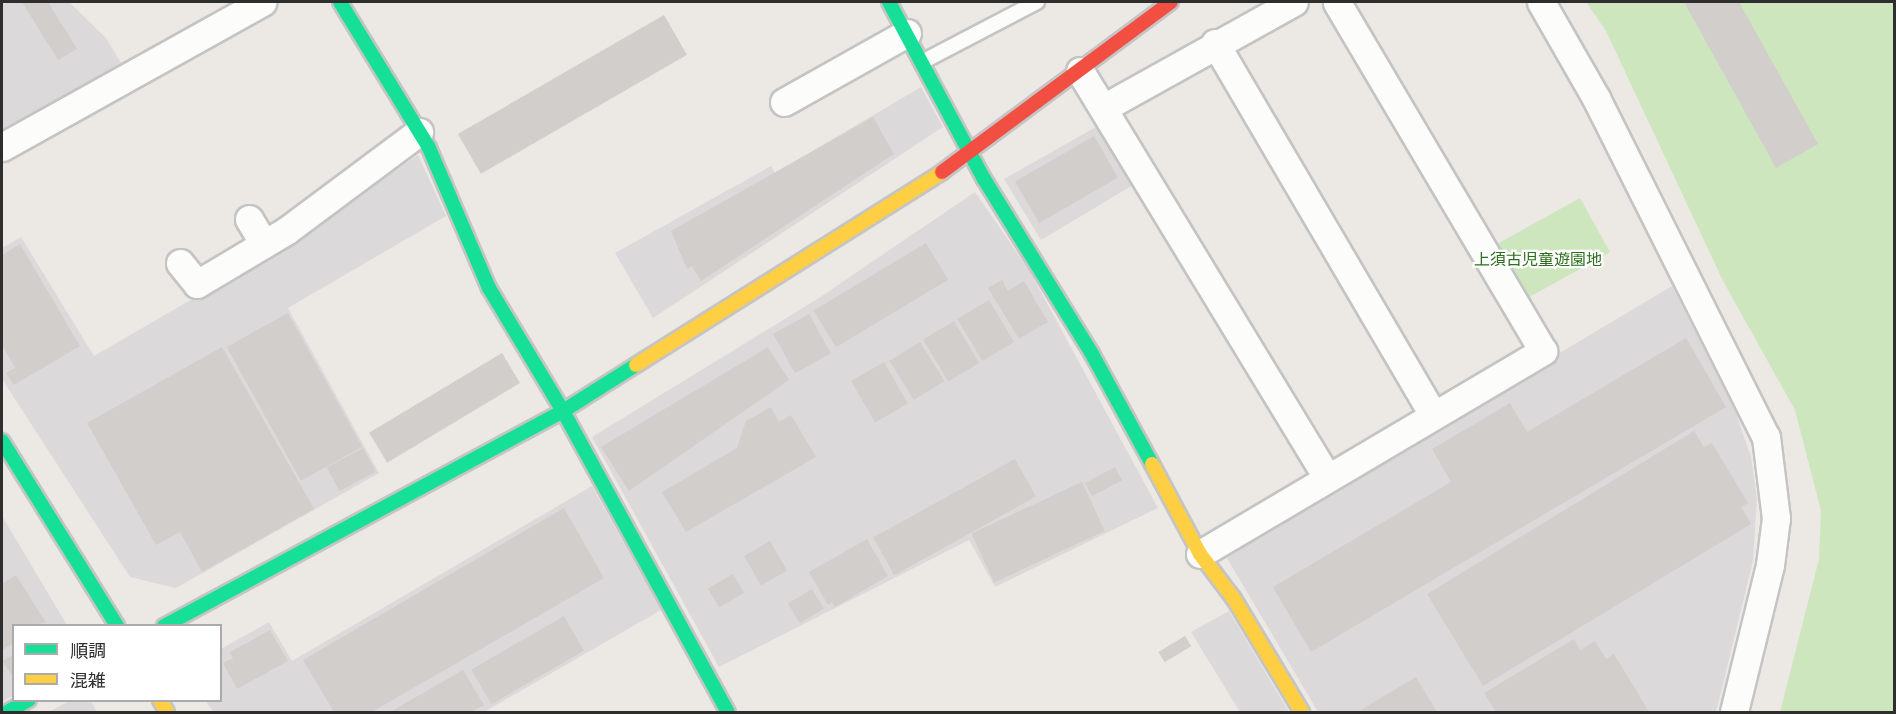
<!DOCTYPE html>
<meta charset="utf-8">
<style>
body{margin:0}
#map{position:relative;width:1896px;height:714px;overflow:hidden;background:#ece8e4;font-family:Ubuntu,"Noto Sans JP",sans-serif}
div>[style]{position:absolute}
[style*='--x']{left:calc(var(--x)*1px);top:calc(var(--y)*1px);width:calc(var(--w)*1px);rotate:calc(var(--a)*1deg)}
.industrial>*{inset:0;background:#dcd9db}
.green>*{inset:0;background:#cee6be;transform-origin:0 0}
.building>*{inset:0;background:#d1cecb;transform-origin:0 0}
.roads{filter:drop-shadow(2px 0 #c5c4c5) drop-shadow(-2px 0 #c5c4c5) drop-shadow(0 2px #c5c4c5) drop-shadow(0 -2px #c5c4c5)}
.lane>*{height:14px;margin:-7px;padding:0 7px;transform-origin:7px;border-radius:7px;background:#fcfcfb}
.street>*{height:27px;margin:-13.5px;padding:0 13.5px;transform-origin:13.5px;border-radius:13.5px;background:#fcfcfb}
.fast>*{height:14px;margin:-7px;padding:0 7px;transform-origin:7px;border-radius:7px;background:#16e098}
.slow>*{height:14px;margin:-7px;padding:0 7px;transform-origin:7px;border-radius:7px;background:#ffcf43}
.jam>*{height:14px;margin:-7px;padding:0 7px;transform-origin:7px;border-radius:7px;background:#f24e42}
span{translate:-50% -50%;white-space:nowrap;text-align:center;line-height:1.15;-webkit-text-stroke:4.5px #fff;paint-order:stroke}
.park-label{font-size:16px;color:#2c6e1b}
.frame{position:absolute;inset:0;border:3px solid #2e2e2e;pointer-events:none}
.legend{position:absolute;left:12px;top:624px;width:210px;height:78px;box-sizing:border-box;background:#fff;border:2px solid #ababab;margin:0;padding:8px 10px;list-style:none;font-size:18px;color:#2e2e2e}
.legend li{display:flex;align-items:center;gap:12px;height:30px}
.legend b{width:30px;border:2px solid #ababab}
</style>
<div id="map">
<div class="industrial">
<div style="clip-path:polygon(2px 2px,69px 2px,106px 38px,121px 63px,2px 137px)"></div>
<div style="clip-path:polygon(921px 87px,943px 127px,653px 318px,615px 253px,771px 166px,775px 173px)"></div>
<div style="clip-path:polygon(1096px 127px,1113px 129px,1143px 179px,1041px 240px,1004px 179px)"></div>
<div style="clip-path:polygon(418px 155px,446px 216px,288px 308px,379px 473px,176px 588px,130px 577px,2px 379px,2px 248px,21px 237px,94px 356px,289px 243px)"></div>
<div style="clip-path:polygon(975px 192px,1029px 270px,1158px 508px,995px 587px,969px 540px,719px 667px,592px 437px,819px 298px)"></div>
<div style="clip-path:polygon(1672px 286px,1735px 411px,1751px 457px,1757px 498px,1753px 561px,1716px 712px,1318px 712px,1224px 553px)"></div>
<div style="clip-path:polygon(592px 486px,661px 610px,484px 712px,213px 712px,206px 701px,220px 700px,221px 649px,269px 622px,292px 661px)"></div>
<div style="clip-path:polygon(2px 516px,67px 625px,14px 626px,13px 695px,2px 702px)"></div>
<div style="clip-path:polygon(1229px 611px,1289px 712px,1240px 712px,1191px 632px)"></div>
<div style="clip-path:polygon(71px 700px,91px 701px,97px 712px,49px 712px)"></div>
</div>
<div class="green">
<div style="clip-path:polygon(1586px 2px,1894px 2px,1894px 712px,1780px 712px,1819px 559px,1821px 511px,1795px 410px,1723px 281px,1606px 31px)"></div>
<div style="left:1580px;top:198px;width:62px;height:101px;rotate:61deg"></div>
</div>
<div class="building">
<div style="clip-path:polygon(22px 2px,48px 2px,77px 49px,58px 60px)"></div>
<div style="clip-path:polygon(1684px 2px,1739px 2px,1818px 144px,1776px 168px)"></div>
<div style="left:664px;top:15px;width:46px;height:238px;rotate:60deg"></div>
<div style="clip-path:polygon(873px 117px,894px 154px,701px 281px,692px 266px,687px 269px,671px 231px)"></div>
<div style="left:1094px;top:136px;width:48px;height:91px;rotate:60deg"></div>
<div style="left:926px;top:243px;width:43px;height:131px;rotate:59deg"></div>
<div style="clip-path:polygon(20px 244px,80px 346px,14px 385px,6px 373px,15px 368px,2px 345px,2px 255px)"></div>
<div style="clip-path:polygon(1002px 280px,1008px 291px,1024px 281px,1048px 322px,1019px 339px,988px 288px)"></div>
<div style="left:989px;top:300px;width:49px;height:37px;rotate:59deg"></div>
<div style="left:288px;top:313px;width:153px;height:70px;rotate:61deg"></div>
<div style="left:809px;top:314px;width:45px;height:41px;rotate:61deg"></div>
<div style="left:954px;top:321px;width:49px;height:36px;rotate:59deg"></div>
<div style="clip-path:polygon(1686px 338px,1726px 407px,1311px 652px,1273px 587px,1451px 482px,1432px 449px,1510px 403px,1527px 432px)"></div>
<div style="left:920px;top:342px;width:46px;height:36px;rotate:58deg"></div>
<div style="clip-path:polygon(222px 347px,314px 509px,202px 572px,180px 532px,156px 545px,87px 423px)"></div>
<div style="clip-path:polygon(768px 347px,789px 380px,629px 491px,601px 447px)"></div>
<div style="left:502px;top:353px;width:35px;height:155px;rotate:59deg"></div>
<div style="left:884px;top:362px;width:48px;height:38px;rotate:60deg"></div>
<div style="clip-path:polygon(771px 407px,779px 422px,791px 415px,816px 457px,686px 532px,662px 492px,737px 448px,746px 421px)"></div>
<div style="clip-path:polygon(1694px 431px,1704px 447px,1712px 443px,1748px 503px,1741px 507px,1751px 524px,1483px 686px,1427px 594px)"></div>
<div style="left:363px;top:448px;width:27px;height:41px;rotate:62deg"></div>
<div style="left:1015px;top:459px;width:43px;height:162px;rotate:61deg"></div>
<div style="left:1115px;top:467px;width:15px;height:34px;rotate:62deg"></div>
<div style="left:1082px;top:482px;width:54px;height:122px;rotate:65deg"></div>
<div style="clip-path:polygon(564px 508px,604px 578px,372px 712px,334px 712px,303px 660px)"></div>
<div style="clip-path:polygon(867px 539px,888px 576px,835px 607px,832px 602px,828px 605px,809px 572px)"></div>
<div style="left:770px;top:541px;width:34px;height:30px;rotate:60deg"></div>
<div style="left:733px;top:574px;width:22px;height:29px;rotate:60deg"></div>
<div style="clip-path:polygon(16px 575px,46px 623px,14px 626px,14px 643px,2px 650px,2px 584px)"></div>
<div style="left:812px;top:589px;width:23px;height:28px;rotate:59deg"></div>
<div style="left:564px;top:616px;width:40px;height:107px;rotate:60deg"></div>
<div style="clip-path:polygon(270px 630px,288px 661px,237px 689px,223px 663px,233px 658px,230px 652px)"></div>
<div style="left:1185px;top:636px;width:12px;height:31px;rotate:59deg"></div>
<div style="clip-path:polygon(1574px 639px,1580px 650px,1595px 641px,1606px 659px,1614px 654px,1649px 712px,1496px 712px,1484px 693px)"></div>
<div style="clip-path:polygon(14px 654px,14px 678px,2px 661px)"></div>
<div style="clip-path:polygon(463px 670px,484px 705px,471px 712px,390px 712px)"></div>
<div style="clip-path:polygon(1416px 677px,1437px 712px,1357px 712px)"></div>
</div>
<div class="roads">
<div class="lane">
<div style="--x:922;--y:62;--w:130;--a:-27.6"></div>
</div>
<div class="street">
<div style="--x:1541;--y:2;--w:111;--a:60.2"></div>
<div style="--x:1596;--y:98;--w:379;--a:63.4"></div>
<div style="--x:1766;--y:437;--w:82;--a:83"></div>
<div style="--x:1776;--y:518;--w:47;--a:97.3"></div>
<div style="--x:1770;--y:565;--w:151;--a:103.8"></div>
<div style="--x:1215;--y:43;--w:430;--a:59.6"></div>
<div style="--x:1080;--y:71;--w:476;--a:58.7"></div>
<div style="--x:784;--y:102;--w:141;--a:-29.3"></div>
<div style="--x:1105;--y:107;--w:216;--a:-29.1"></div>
<div style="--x:2;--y:147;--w:298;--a:-29.1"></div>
<div style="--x:249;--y:219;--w:29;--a:59"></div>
<div style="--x:180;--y:263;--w:27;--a:51"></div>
<div style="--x:197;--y:284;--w:104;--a:-30.8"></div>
<div style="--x:286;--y:231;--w:166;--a:-36.7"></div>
<div style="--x:1200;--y:554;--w:399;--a:-30.6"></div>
<div style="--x:1543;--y:351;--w:405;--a:-120.6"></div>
</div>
<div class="fast">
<div style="--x:340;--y:2;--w:171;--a:58.6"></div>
<div style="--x:429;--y:148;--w:152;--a:66.8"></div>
<div style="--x:489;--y:288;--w:144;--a:59"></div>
<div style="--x:563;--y:411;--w:343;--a:61.3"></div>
<div style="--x:889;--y:2;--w:201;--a:61.8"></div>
<div style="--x:984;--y:179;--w:206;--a:58.3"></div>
<div style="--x:1092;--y:354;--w:125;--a:61.4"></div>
<div style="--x:2;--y:441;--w:218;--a:58.1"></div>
<div style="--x:164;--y:626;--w:453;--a:-28.3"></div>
<div style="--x:563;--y:411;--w:86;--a:-32.2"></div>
<div style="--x:7;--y:712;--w:25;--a:-29"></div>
</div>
<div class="slow">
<div style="--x:636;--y:365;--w:362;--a:-32.2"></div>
<div style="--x:1152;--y:464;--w:102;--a:61.9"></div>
<div style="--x:1200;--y:554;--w:56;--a:52.9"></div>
<div style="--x:1234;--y:599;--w:132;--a:59"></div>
<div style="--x:160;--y:700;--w:14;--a:60"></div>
</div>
<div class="jam">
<div style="--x:942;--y:172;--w:285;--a:-36.6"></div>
</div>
</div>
<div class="park-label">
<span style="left:1538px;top:259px">上須古児童遊園地</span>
</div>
<div class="frame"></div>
<ul class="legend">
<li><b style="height:8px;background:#16e098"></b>順調</li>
<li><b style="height:8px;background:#ffcf43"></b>混雑</li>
</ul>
</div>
